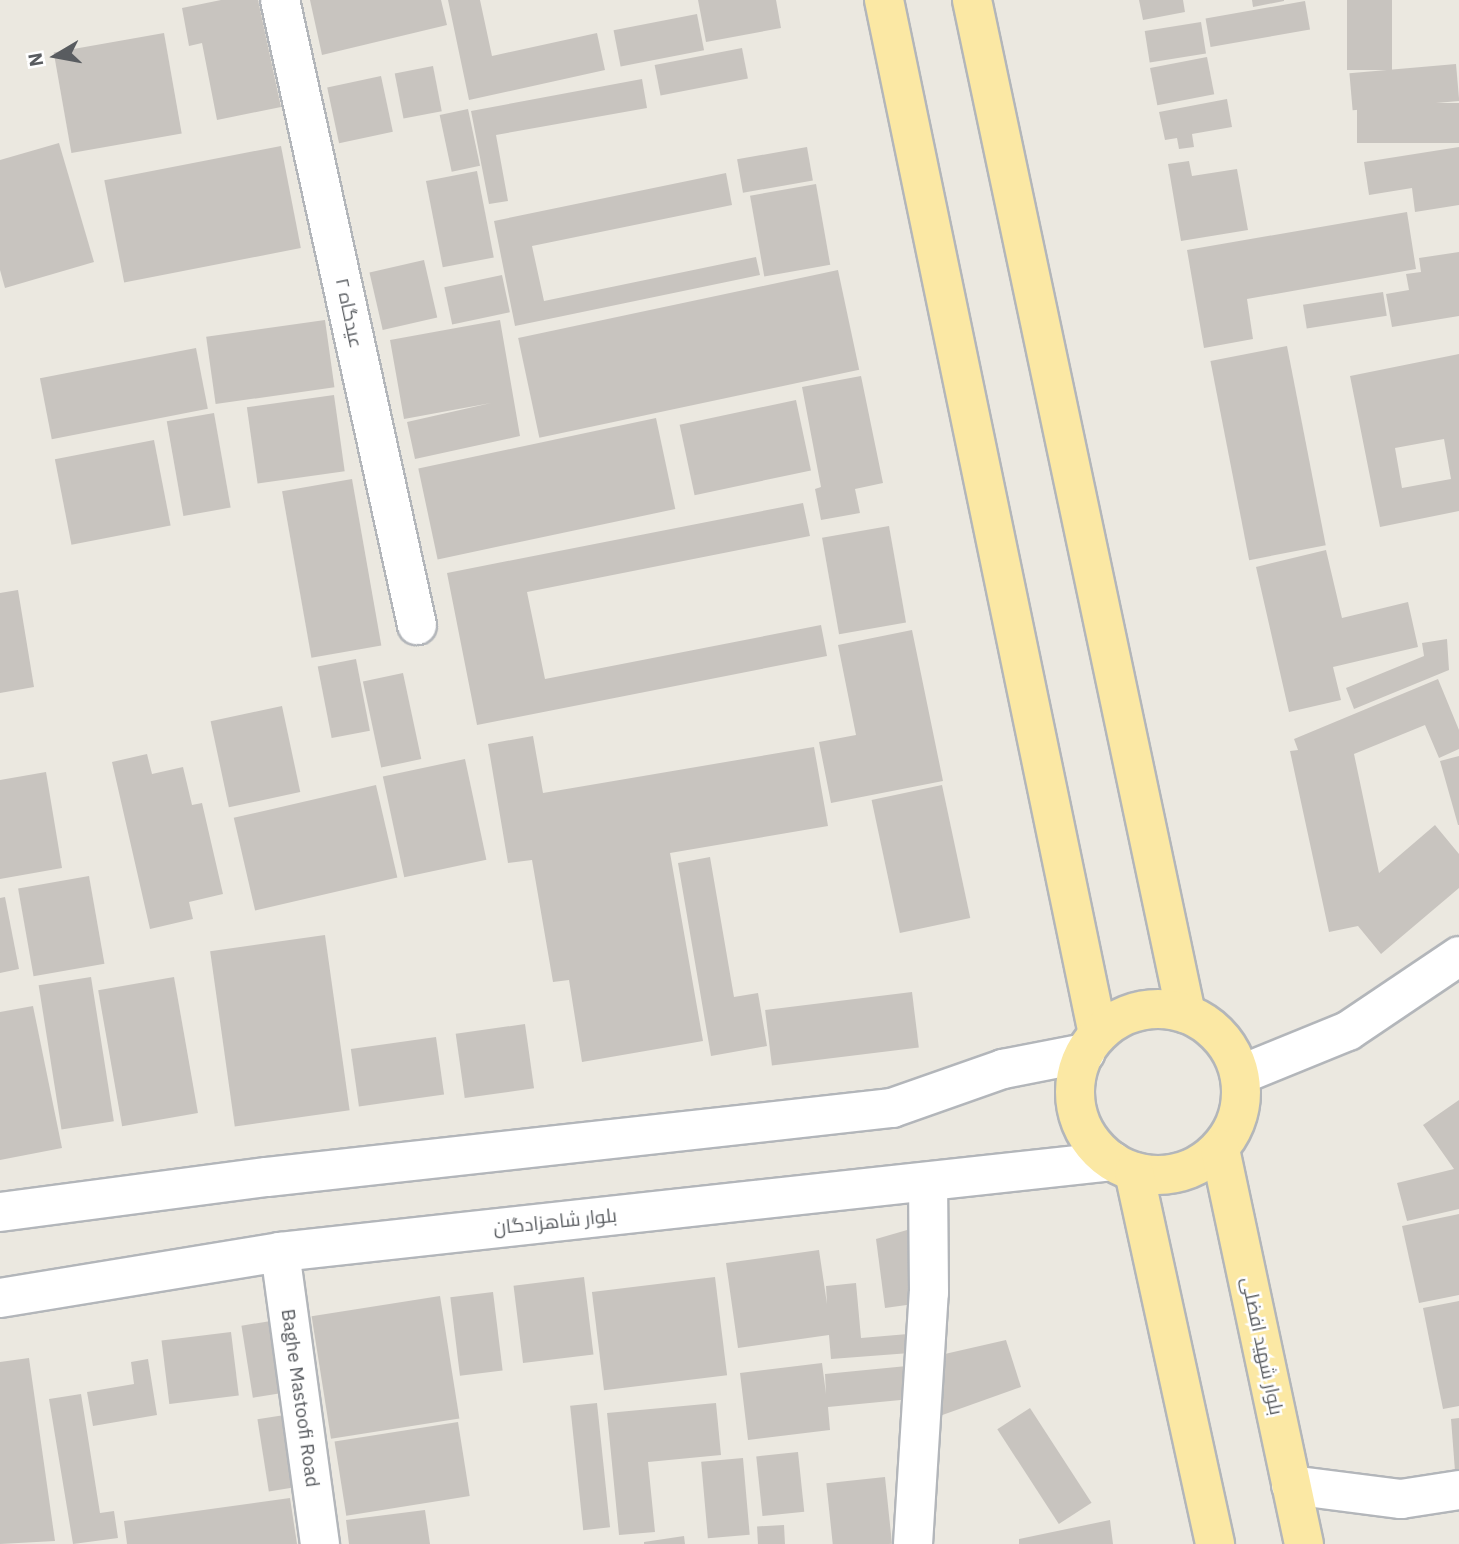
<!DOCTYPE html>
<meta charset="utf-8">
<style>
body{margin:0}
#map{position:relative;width:1459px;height:1544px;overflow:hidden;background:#ebe8e0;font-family:"IBM Plex Sans",Cairo,sans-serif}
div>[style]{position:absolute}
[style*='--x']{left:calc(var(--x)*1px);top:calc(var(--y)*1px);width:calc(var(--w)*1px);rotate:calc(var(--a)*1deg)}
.building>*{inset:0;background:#c8c4bf;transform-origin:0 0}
.roads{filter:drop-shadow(2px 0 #b3b6ba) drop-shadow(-2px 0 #b3b6ba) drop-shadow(0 2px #b3b6ba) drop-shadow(0 -2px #b3b6ba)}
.minor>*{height:38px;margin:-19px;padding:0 19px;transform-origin:19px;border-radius:19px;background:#fff}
.tertiary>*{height:38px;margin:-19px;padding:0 19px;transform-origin:19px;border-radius:19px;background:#fff}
.secondary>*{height:38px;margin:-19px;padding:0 19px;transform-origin:19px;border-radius:19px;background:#fff}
.primary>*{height:38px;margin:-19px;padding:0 19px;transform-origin:19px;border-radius:19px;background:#fbe8a4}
.primary>.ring{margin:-19px;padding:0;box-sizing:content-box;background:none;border:38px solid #fbe8a4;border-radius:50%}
span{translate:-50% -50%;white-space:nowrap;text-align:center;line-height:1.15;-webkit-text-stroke:5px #fff;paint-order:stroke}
.street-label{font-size:19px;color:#595c60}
.north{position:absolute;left:21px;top:21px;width:70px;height:70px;-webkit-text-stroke:5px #fff;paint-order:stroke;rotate:260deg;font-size:19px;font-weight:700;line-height:28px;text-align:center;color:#595c60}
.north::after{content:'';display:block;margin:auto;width:24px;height:32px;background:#595c60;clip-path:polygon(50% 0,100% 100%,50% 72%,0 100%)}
</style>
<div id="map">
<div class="building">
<div style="clip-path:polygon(221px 0,258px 0,281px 107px,217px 120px,202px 43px,189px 46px,182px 8px)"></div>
<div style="clip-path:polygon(310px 0,441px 0,447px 25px,322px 55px)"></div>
<div style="clip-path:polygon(448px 0,480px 0,492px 56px,597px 33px,605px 70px,469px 100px)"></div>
<div style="clip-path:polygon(698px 0,776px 0,781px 28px,706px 42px)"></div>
<div style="clip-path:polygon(1139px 0,1183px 0,1185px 12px,1143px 20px)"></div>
<div style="clip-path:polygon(1252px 0,1284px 0,1284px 1px,1253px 7px)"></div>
<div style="left:1347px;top:0;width:45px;height:70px"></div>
<div style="left:1305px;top:1px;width:29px;height:101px;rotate:80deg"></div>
<div style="left:697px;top:14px;width:37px;height:85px;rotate:79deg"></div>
<div style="left:1201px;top:22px;width:32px;height:57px;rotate:81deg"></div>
<div style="left:164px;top:33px;width:102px;height:112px;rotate:80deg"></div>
<div style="left:742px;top:48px;width:31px;height:89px;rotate:79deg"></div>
<div style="left:1207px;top:57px;width:38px;height:58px;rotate:79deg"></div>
<div style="left:1456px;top:64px;width:37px;height:107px;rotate:85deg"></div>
<div style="left:433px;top:66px;width:46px;height:39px;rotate:79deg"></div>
<div style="left:381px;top:76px;width:57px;height:55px;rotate:78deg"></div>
<div style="clip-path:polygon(642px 79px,647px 108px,496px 135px,508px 201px,489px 204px,471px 111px)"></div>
<div style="clip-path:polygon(1227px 99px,1232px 127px,1192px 134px,1194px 147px,1179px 149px,1177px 138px,1165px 140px,1159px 112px)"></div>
<div style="left:1459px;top:103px;width:40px;height:102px;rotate:90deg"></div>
<div style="left:468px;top:109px;width:58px;height:29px;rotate:78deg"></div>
<div style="clip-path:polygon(59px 143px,94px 262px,5px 288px,0 270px,0 160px)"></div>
<div style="left:281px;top:146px;width:104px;height:180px;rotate:79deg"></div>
<div style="left:807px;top:147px;width:34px;height:71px;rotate:80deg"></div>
<div style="clip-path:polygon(1459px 147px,1459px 205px,1415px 212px,1412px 188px,1369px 195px,1364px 162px)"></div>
<div style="clip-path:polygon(1189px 161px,1192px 176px,1237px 169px,1248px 230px,1181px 241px,1168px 164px)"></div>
<div style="left:477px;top:171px;width:88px;height:52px;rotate:79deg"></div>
<div style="clip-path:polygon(726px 173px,732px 205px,532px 246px,544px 301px,756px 257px,760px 275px,515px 326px,494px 221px)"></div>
<div style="left:816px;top:184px;width:82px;height:67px;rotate:80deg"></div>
<div style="clip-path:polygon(1407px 212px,1416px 269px,1247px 299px,1253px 339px,1204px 348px,1187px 250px)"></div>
<div style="clip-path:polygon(1459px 252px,1459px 316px,1392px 327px,1386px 294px,1409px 290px,1406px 274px,1421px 272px,1419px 258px)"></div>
<div style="left:424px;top:260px;width:59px;height:56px;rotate:77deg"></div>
<div style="left:838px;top:270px;width:102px;height:327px;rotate:78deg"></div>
<div style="left:502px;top:275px;width:38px;height:59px;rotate:78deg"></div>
<div style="left:1383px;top:292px;width:24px;height:81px;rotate:81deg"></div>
<div style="left:325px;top:320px;width:68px;height:120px;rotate:82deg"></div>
<div style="clip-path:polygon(500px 320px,520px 436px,415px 459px,407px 422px,491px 403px,404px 419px,390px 340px)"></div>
<div style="left:1287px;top:346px;width:203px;height:78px;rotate:79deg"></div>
<div style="left:196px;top:348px;width:62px;height:159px;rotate:79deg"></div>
<div style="clip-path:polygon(evenodd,1459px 354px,1459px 511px,1380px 527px,1350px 376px,1459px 354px,1444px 439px,1451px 479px,1402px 488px,1395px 448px,1444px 439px)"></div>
<div style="clip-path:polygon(861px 376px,883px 483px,855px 489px,860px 513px,821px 520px,815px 489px,821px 487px,802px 387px)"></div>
<div style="left:334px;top:395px;width:77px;height:88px;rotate:82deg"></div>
<div style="left:796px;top:400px;width:72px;height:119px;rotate:78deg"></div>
<div style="left:214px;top:413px;width:96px;height:48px;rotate:80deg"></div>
<div style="left:656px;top:418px;width:93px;height:243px;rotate:78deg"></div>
<div style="left:154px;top:440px;width:87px;height:101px;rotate:79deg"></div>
<div style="left:352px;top:479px;width:169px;height:71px;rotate:80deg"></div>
<div style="clip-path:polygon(803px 503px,810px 536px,527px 592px,545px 679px,821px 625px,827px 656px,477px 725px,447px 573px)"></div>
<div style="left:889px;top:526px;width:98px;height:68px;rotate:80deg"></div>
<div style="clip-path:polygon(1326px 550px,1342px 618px,1408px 602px,1418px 647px,1333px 667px,1341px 700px,1289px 712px,1256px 567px)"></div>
<div style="clip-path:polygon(18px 590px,34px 687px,0 693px,0 593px)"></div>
<div style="clip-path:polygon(912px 630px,943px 781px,831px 803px,819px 742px,856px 735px,838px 645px)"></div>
<div style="clip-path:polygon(1447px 639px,1449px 670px,1354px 709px,1346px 688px,1424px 656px,1422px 643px)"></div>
<div style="left:356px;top:659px;width:73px;height:39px;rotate:79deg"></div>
<div style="left:403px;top:673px;width:88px;height:41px;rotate:78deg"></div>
<div style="clip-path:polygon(1438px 679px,1459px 730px,1459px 749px,1439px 758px,1425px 725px,1354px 754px,1379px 873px,1435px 825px,1459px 854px,1459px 888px,1381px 954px,1358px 926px,1329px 932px,1290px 751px,1298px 750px,1294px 739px)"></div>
<div style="left:282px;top:706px;width:88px;height:73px;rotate:78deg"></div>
<div style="clip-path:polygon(533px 736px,543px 793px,814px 747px,828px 826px,670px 853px,703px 1041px,582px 1062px,569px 980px,553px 982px,532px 860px,508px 863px,488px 744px)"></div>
<div style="clip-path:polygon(147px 754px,152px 774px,183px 767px,192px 805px,202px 803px,223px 894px,189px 902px,193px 919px,150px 929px,112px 762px)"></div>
<div style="clip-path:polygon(1459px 756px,1459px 825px,1458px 825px,1440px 761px)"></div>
<div style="left:465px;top:759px;width:103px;height:84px;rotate:78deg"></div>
<div style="clip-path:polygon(46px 772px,62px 868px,0 879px,0 780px)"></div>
<div style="left:376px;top:785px;width:95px;height:146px;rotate:77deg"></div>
<div style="left:942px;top:785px;width:136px;height:72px;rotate:78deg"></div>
<div style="clip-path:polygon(710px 857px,734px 997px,758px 993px,767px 1046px,711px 1056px,678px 863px)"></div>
<div style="left:89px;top:876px;width:89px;height:72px;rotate:80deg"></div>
<div style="clip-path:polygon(5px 897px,19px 969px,0 973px,0 898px)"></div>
<div style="left:325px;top:935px;width:177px;height:116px;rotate:82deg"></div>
<div style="left:91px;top:977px;width:146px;height:53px;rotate:81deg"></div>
<div style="left:174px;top:977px;width:138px;height:77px;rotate:80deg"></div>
<div style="left:912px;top:992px;width:56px;height:148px;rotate:83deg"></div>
<div style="clip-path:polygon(33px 1006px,62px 1148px,0 1160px,0 1012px)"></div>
<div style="left:525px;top:1024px;width:65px;height:70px;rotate:82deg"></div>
<div style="left:436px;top:1037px;width:58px;height:86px;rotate:82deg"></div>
<div style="clip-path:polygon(1459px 1100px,1459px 1209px,1407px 1221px,1397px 1183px,1454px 1169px,1423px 1125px)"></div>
<div style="clip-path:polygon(1459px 1214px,1459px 1295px,1419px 1303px,1402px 1226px)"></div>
<div style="clip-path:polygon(914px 1228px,921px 1303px,885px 1308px,876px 1239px)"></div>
<div style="clip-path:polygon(819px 1250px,827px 1304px,826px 1286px,856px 1283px,861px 1338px,908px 1334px,910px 1353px,831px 1359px,829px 1335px,738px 1348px,726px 1263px)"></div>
<div style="left:584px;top:1277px;width:78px;height:71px;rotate:83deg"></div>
<div style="left:715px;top:1277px;width:99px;height:124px;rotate:83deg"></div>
<div style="left:493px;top:1292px;width:79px;height:43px;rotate:83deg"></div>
<div style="left:440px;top:1296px;width:124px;height:130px;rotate:81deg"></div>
<div style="clip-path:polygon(1459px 1301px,1459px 1406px,1443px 1409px,1423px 1308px)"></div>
<div style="left:277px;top:1320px;width:73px;height:36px;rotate:81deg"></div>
<div style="left:231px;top:1332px;width:64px;height:70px;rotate:83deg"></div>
<div style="clip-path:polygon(1006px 1340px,1021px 1387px,934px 1418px,936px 1356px)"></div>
<div style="clip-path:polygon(29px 1358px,55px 1541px,0 1544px,0 1362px)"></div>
<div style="clip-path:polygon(148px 1359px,157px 1415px,93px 1426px,87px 1392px,134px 1384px,131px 1362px)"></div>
<div style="clip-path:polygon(822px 1363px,826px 1394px,825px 1374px,907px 1366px,911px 1399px,828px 1407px,830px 1430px,748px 1440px,740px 1373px)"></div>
<div style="clip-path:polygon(81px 1394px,100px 1513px,114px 1511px,118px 1538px,73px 1544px,49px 1399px)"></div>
<div style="left:597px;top:1403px;width:125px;height:27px;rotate:84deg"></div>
<div style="clip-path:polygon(716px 1403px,721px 1455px,648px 1462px,655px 1532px,619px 1535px,607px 1413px)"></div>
<div style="left:1030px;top:1408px;width:113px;height:39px;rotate:57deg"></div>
<div style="left:291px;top:1414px;width:73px;height:34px;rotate:81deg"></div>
<div style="clip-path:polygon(1459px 1418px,1459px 1471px,1455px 1471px,1451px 1419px)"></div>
<div style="left:458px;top:1422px;width:75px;height:125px;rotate:81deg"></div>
<div style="left:798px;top:1452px;width:60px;height:42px;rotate:84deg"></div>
<div style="left:743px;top:1458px;width:77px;height:42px;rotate:85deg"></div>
<div style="left:885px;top:1477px;width:67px;height:59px;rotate:84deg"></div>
<div style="clip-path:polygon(290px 1498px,297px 1544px,127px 1544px,124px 1521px)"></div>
<div style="clip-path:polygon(425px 1510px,430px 1544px,349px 1544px,346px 1520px)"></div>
<div style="clip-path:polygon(1110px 1520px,1113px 1544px,1019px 1544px,1019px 1539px)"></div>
<div style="left:784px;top:1525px;width:19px;height:27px;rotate:87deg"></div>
<div style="clip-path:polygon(684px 1536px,685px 1544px,644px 1544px,644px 1542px)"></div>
</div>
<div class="roads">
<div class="minor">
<div style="--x:280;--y:0;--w:640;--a:77.64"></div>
<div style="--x:280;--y:1252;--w:295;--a:82.2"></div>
<div style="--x:1291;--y:1485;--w:111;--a:7.3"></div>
<div style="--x:1401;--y:1499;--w:59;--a:-8.8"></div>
<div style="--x:913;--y:1544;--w:252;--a:-86.4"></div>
<div style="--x:929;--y:1293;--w:111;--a:-90.5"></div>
</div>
<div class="tertiary">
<div style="--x:1240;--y:1075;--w:117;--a:-22.2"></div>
<div style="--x:1348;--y:1031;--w:134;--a:-34"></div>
</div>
<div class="secondary">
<div style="--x:0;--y:1212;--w:269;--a:-7.5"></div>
<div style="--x:267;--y:1177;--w:629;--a:-6.3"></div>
<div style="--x:892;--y:1108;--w:118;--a:-19.4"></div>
<div style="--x:1003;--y:1069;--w:84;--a:-11"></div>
<div style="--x:0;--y:1298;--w:284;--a:-9.3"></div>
<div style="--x:280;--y:1252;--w:837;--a:-6.24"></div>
</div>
<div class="primary">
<div style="--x:884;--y:0;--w:1056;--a:78.31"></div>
<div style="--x:972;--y:0;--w:1036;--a:78.08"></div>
<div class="ring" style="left:1075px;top:1009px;width:128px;height:128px"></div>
<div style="--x:1220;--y:1149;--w:404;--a:78"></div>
<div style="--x:1134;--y:1172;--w:381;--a:77.7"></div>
</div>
</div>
<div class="street-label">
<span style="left:349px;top:313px;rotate:78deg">عیدگاه ۲</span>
<span style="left:555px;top:1222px;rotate:-6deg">بلوار شاهزادگان</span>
<span style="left:1262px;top:1346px;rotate:78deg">بلوار شهید افضلی</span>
<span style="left:300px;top:1398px;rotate:82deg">Baghe Mastoofi Road</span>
</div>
<div class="north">N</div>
</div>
